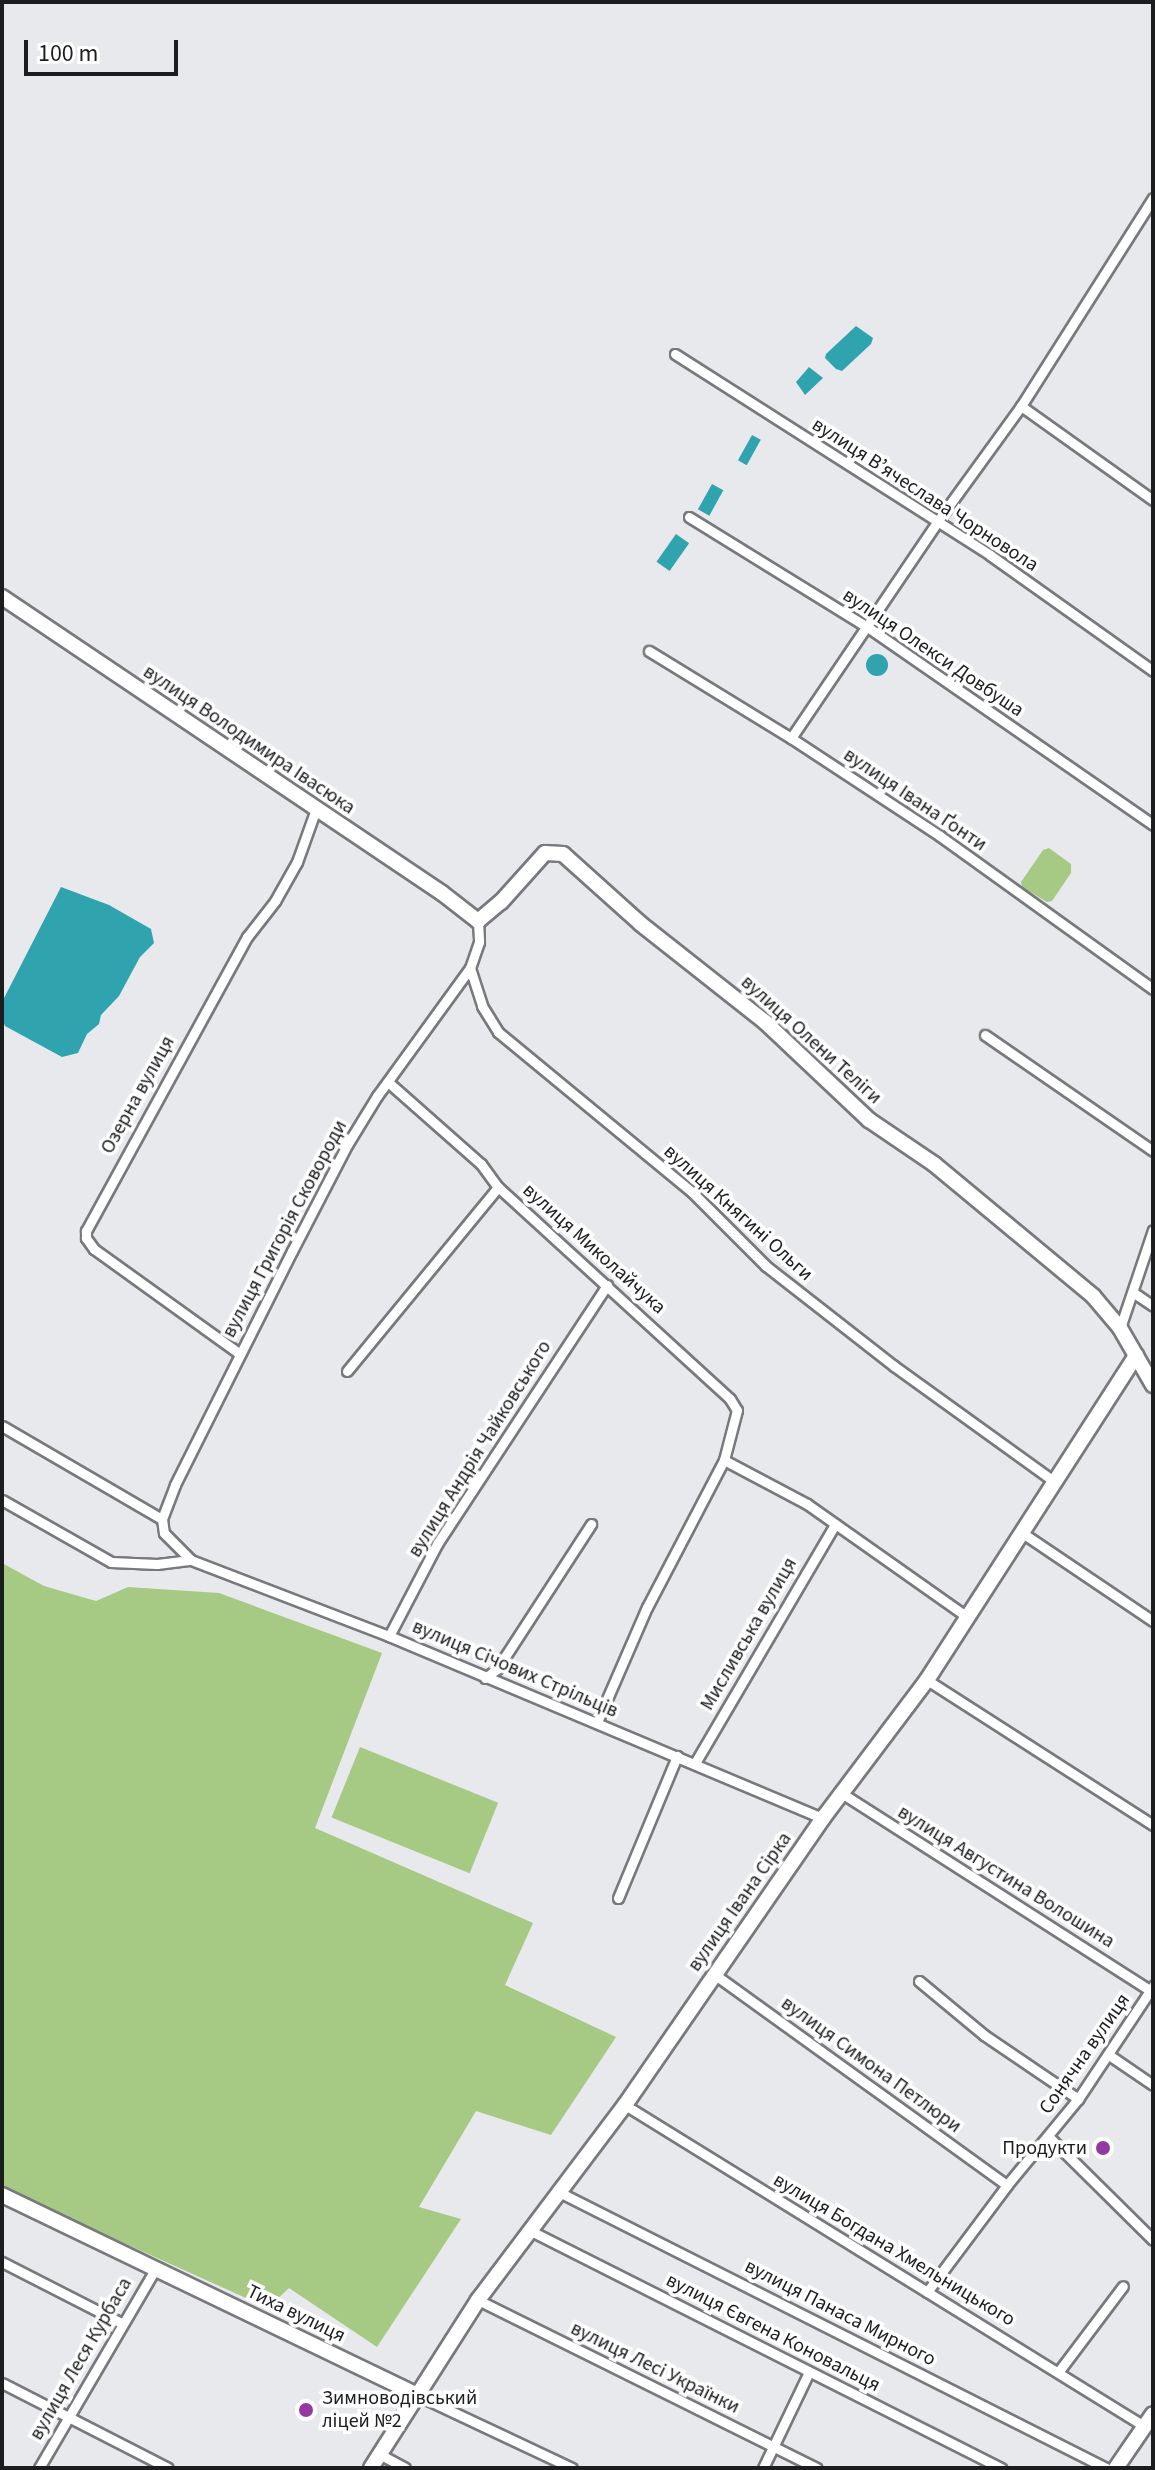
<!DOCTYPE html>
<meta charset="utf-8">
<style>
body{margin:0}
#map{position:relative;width:1155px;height:2470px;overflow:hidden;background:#e7e9ed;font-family:"Source Sans 3",sans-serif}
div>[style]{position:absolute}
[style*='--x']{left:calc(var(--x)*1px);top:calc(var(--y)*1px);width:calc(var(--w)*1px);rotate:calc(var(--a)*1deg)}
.green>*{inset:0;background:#a6ca83;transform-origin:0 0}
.water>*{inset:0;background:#2fa3ae;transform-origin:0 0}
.round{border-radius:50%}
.roads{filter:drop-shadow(2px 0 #77797d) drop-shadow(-2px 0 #77797d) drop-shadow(0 2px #77797d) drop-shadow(0 -2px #77797d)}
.street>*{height:9px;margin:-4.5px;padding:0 4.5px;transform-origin:4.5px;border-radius:4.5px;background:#fff}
.secondary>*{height:14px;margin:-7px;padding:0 7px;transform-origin:7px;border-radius:7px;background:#fff}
.dots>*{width:22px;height:22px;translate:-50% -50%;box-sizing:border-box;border:4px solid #fff;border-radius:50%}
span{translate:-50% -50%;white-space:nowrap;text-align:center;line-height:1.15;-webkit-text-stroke:7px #fff;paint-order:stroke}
.street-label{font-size:20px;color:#1c1d1f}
.poi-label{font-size:20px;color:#1c1d1f}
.right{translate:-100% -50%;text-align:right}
.left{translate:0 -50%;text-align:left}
.frame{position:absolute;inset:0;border:4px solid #1c1d1f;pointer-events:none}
.scale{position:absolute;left:24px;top:40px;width:154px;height:36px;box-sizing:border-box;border:4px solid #1c1d1f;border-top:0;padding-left:10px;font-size:24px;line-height:28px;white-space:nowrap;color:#1c1d1f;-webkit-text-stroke:6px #fff;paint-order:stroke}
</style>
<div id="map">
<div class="green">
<div style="clip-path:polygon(1049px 848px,1071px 864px,1071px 873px,1052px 901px,1047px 902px,1022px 887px,1021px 882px,1043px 850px)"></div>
<div style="clip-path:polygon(2px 1563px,44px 1586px,96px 1601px,128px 1587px,219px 1593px,382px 1653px,315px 1828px,533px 1923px,505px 1985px,616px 2037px,551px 2135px,476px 2111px,419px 2207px,461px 2219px,377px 2347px,289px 2288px,268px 2308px,2px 2188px)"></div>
<div style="left:360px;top:1747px;width:149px;height:76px;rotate:22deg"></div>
</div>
<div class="water">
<div style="clip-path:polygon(856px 326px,873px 338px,871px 344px,842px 371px,836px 369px,825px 358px,826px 354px)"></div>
<div style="clip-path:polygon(809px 367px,823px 378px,805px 395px,796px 382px)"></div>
<div style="left:752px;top:435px;width:10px;height:29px;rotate:29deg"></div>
<div style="left:712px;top:484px;width:13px;height:29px;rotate:29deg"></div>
<div style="left:676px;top:534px;width:16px;height:34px;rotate:35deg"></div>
<div class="round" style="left:866px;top:654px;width:22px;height:22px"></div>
<div style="clip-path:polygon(61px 887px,109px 905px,151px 929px,154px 943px,140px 957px,119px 996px,101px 1015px,99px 1024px,87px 1034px,78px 1053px,62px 1057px,5px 1026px,2px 1019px,2px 1002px)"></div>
</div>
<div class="roads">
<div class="street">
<div style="--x:675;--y:354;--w:374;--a:32.5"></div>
<div style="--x:990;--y:555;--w:200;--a:35.4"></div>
<div style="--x:1021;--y:406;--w:162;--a:35.5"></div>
<div style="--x:689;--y:517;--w:211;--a:31.7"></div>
<div style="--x:869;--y:628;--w:346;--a:34.7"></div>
<div style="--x:649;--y:651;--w:167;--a:31.5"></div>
<div style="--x:791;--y:738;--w:178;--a:33.3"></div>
<div style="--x:940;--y:836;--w:262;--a:35.7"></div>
<div style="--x:791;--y:738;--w:261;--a:-55.9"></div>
<div style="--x:937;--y:522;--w:143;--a:-54.1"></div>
<div style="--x:1021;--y:406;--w:246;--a:-57.6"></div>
<div style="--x:478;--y:921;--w:21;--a:87"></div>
<div style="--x:479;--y:942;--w:28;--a:109"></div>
<div style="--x:470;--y:968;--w:158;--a:126"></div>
<div style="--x:377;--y:1096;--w:57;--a:121.5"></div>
<div style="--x:347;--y:1145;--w:119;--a:117.4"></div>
<div style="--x:292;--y:1251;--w:262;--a:116.6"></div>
<div style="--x:175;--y:1485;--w:36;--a:111"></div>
<div style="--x:162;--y:1519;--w:14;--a:82"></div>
<div style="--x:164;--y:1533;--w:38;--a:45"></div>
<div style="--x:191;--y:1560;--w:212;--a:21"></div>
<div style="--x:389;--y:1636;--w:471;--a:22.8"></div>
<div style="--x:470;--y:968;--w:40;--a:72"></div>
<div style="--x:482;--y:1006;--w:31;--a:58"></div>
<div style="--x:498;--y:1032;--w:251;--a:39.5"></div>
<div style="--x:692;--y:1192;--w:105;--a:45"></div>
<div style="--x:766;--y:1266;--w:162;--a:38"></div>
<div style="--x:894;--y:1366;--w:198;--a:35.8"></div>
<div style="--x:985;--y:1035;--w:204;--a:34.6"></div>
<div style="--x:388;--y:1082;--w:124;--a:41.4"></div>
<div style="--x:481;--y:1164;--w:29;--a:54"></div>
<div style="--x:498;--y:1187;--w:314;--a:42.4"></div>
<div style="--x:730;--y:1399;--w:13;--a:58"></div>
<div style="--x:737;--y:1410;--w:52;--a:104.6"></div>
<div style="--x:724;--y:1460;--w:166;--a:117.6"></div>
<div style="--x:647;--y:1607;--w:125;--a:113.5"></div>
<div style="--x:1134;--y:1293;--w:23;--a:34"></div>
<div style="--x:1120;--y:1328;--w:103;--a:-71.4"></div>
<div style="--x:240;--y:1354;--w:180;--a:-144.3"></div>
<div style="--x:94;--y:1249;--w:14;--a:-126"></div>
<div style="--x:86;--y:1238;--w:7;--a:-90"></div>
<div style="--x:86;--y:1231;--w:335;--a:-61.3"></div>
<div style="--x:247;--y:937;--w:46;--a:-52.1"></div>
<div style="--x:275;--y:901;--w:45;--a:-60.6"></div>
<div style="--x:297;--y:862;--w:56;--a:-70.3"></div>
<div style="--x:347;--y:1371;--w:238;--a:-50.6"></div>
<div style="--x:2;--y:1426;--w:185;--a:30.2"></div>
<div style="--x:724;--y:1460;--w:94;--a:27.9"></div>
<div style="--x:807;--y:1504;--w:194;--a:35.2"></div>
<div style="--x:2;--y:1500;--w:125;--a:29.6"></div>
<div style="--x:111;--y:1562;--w:46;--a:2.5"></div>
<div style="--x:157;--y:1564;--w:34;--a:-7"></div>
<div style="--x:1021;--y:1532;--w:159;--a:34"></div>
<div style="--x:389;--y:1636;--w:104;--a:-62.4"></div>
<div style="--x:437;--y:1544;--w:310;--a:-56.7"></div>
<div style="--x:485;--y:1678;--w:15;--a:-37"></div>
<div style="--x:497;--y:1669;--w:173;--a:-57"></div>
<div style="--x:927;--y:1680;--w:269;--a:32.7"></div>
<div style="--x:695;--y:1763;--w:277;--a:-59.6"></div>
<div style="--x:843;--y:1794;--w:364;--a:32.6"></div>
<div style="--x:618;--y:1898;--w:154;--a:-67.4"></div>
<div style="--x:714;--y:1974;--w:361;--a:35.8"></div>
<div style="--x:919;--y:1981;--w:85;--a:39.7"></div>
<div style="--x:984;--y:2035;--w:114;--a:34.2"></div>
<div style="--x:1109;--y:2055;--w:53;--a:34.3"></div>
<div style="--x:625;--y:2105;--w:610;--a:31.74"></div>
<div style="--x:1049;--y:2137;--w:146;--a:44.7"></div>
<div style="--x:557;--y:2191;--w:615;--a:26.77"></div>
<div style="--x:529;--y:2230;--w:529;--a:26.76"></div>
<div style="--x:2;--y:2262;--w:134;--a:27.1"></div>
<div style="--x:927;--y:2292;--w:134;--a:-53.2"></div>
<div style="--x:1007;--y:2185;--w:112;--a:-50.5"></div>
<div style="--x:1078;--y:2099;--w:136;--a:-56.4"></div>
<div style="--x:478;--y:2300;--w:378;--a:26.4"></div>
<div style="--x:1059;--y:2371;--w:106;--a:-53"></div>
<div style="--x:2;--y:2383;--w:186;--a:27.1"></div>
<div style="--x:419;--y:2396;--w:169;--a:25.2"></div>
<div style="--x:381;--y:2455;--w:27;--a:28"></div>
<div style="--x:39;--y:2468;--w:232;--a:-59.7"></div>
<div style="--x:763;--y:2468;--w:106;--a:-64.4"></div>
</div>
<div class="secondary">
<div style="--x:2;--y:597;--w:530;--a:33.93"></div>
<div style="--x:442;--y:893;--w:46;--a:37.9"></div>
<div style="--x:478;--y:921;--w:30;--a:-40"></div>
<div style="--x:501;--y:902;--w:66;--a:-48.1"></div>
<div style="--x:545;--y:853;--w:18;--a:3"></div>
<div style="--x:563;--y:854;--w:105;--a:41.9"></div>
<div style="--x:641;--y:924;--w:158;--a:38.3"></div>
<div style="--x:765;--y:1022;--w:143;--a:43.3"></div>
<div style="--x:869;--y:1120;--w:78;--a:34.1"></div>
<div style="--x:934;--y:1164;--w:207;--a:39.7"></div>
<div style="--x:1093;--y:1296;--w:42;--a:49.8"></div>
<div style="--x:1120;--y:1328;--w:66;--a:59.9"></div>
<div style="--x:2;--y:2195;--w:463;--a:25.7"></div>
<div style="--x:371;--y:2468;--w:199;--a:-57.5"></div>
<div style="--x:478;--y:2300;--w:244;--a:-53"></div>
<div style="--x:625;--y:2105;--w:349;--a:-55.4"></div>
<div style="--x:823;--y:1818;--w:173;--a:-53"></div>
<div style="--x:927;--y:1680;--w:386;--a:-57.2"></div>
<div style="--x:1116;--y:2468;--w:65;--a:-55.6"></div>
</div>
</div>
<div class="dots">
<div style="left:1103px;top:2148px;background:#9638a2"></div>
<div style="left:306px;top:2410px;background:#9638a2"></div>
</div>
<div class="street-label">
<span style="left:925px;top:495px;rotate:33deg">вулиця Вʼячеслава Чорновола</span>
<span style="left:933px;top:653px;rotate:34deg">вулиця Олекси Довбуша</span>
<span style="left:249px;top:740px;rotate:34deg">вулиця Володимира Івасюка</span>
<span style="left:915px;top:800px;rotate:34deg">вулиця Івана Ґонти</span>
<span style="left:811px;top:1040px;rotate:42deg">вулиця Олени Теліги</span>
<span style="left:138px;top:1095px;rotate:-61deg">Озерна вулиця</span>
<span style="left:738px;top:1213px;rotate:42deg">вулиця Княгині Ольги</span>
<span style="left:285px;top:1229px;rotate:-62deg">вулиця Григорія Сковороди</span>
<span style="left:594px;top:1249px;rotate:42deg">вулиця Миколайчука</span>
<span style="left:480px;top:1449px;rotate:-58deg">вулиця Андрія Чайковського</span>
<span style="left:749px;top:1634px;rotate:-60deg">Мисливська вулиця</span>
<span style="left:515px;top:1669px;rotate:23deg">вулиця Січових Стрільців</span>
<span style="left:1006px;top:1877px;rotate:32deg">вулиця Августина Волошина</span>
<span style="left:740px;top:1902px;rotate:-55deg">вулиця Івана Сірка</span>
<span style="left:1085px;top:2054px;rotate:-55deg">Сонячна вулиця</span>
<span style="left:871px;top:2065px;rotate:36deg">вулиця Симона Петлюри</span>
<span style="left:894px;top:2250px;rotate:31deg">вулиця Богдана Хмельницького</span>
<span style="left:840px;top:2313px;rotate:27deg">вулиця Панаса Мирного</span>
<span style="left:296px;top:2314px;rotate:26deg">Тиха вулиця</span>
<span style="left:773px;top:2333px;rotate:27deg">вулиця Євгена Коновальця</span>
<span style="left:81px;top:2359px;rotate:-60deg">вулиця Леся Курбаса</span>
<span style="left:655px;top:2368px;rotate:26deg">вулиця Лесі Українки</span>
</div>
<div class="poi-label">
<span class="right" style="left:1087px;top:2148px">Продукти</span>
<span class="left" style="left:322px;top:2410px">Зимноводівський<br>ліцей №2</span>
</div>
<div class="frame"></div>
<div class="scale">100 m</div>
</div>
